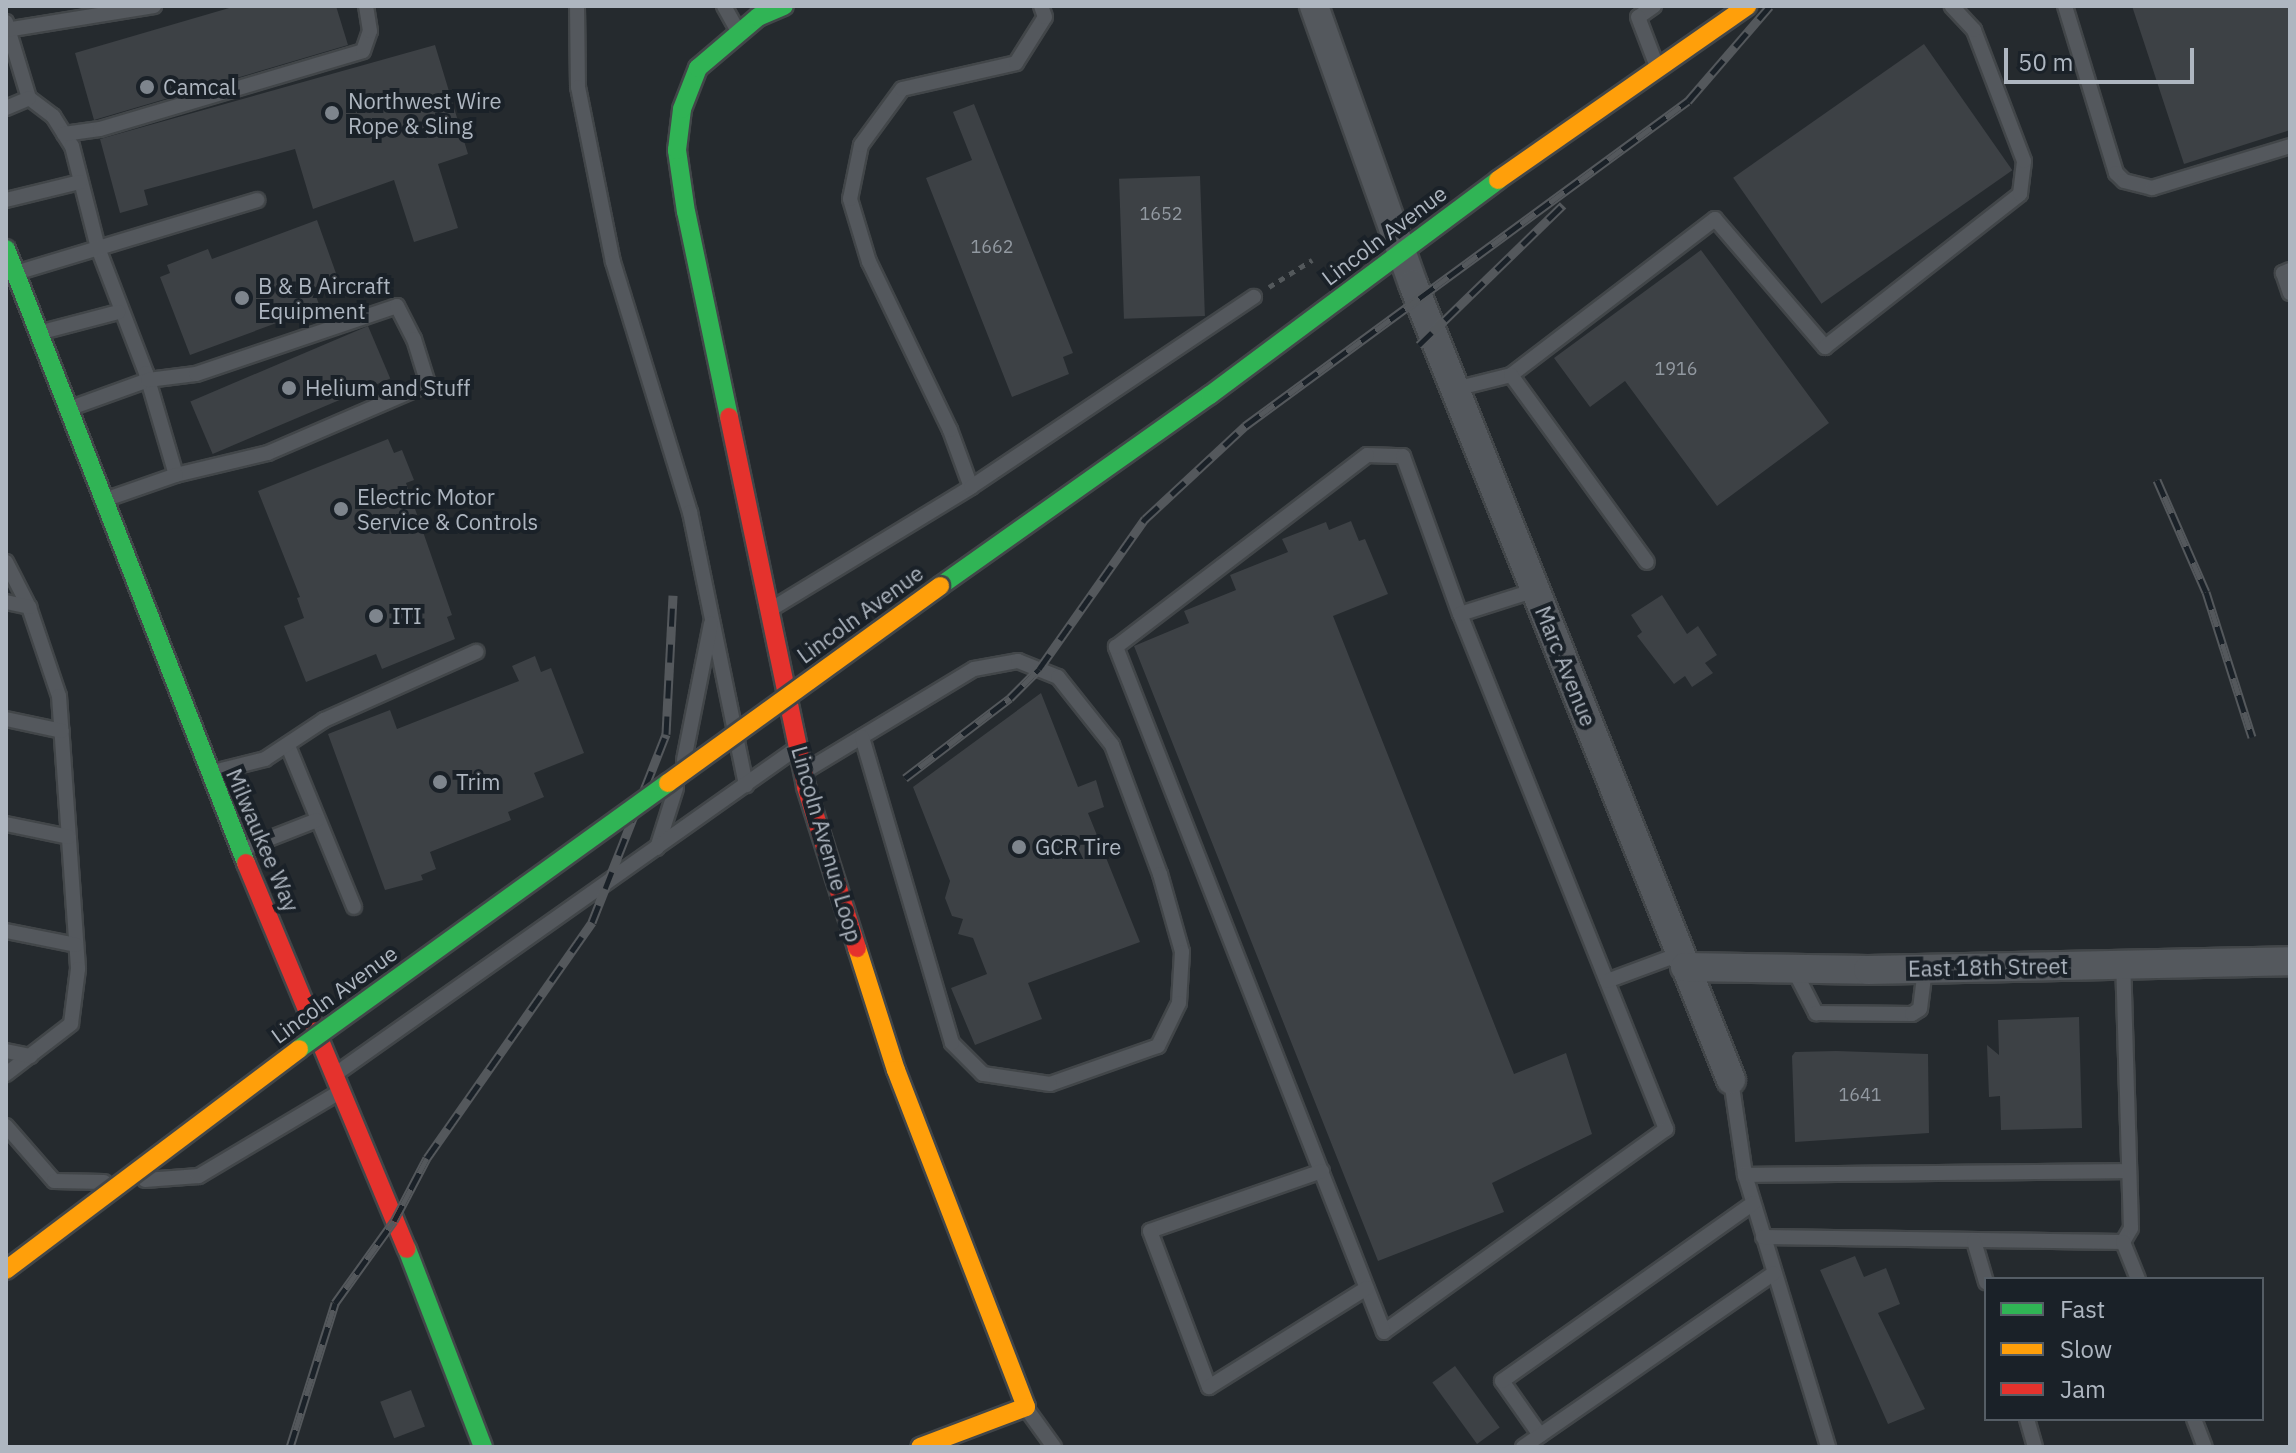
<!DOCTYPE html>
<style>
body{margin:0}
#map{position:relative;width:2296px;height:1453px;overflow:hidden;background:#252a2e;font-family:"IBM Plex Sans",sans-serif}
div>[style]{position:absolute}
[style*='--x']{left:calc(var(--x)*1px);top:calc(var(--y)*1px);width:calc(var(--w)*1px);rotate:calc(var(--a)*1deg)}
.building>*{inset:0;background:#3d4145;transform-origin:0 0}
.path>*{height:5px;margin-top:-2.5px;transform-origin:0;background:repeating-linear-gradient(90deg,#53585b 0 6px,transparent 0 12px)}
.roads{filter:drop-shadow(2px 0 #424649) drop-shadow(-2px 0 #424649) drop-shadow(0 2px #424649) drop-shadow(0 -2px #424649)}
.lane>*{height:14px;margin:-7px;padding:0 7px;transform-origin:7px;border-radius:7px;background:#54585d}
.street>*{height:28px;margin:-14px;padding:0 14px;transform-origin:14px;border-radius:14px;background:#54585d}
.fast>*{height:18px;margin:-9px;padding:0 9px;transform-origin:9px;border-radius:9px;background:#30b455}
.slow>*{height:18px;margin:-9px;padding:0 9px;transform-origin:9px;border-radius:9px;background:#ff9f0a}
.jam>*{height:18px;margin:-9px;padding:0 9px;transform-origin:9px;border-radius:9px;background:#e5322d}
.rail>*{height:9px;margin-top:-4.5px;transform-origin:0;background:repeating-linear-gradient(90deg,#1a2128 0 18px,#54585c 0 36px);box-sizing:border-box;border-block:2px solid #54585c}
.bridges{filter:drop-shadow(2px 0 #424649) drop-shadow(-2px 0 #424649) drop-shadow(0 2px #424649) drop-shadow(0 -2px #424649)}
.fast-bridge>*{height:18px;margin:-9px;padding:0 9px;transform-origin:9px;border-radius:9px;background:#30b455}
.slow-bridge>*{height:18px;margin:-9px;padding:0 9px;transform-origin:9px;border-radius:9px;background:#ff9f0a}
.dots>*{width:22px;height:22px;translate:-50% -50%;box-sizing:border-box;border:4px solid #1a2128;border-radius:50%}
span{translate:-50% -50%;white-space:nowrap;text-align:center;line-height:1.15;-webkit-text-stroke:8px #1a2128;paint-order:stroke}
.number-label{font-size:18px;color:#9299a1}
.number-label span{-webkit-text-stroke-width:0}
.poi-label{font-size:22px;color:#aeb6c0}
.left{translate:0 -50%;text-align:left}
.street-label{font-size:22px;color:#aeb6c0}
.frame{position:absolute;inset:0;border:8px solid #aeb6c0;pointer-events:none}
.legend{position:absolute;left:1984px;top:1277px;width:280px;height:144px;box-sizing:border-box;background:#1a2128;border:2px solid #555d65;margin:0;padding:10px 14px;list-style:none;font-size:24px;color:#aeb6c0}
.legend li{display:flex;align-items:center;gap:16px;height:40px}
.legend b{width:40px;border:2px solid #555d65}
.scale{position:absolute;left:2004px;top:48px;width:190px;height:36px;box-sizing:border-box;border:4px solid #aeb6c0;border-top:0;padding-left:10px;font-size:24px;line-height:28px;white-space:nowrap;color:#aeb6c0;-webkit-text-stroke:6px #1a2128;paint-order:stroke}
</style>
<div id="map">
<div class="building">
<div style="clip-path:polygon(236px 6px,336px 6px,348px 45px,94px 120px,75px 53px)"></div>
<div style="clip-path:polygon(2132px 6px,2290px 6px,2290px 130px,2184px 164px)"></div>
<div style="left:1924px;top:44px;width:154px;height:233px;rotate:55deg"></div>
<div style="clip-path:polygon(435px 45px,468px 154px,438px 164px,458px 228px,414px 242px,394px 180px,313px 209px,295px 149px,144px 190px,148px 205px,120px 213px,100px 139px)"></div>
<div style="clip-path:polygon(974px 104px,1073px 353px,1063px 357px,1069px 374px,1012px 397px,926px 178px,972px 160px,953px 112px)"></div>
<div style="left:1200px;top:176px;width:140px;height:81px;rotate:88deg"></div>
<div style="clip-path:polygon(317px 220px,338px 279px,313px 288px,320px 307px,190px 355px,160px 277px,170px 273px,167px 265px,208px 249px,212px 259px)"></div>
<div style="clip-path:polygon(1701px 250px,1829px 423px,1717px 506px,1625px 381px,1590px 407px,1554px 358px)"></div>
<div style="left:368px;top:326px;width:57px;height:193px;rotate:67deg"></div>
<div style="clip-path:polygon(388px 439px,394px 453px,402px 450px,414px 480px,406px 483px,452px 615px,447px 617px,455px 639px,382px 669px,376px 654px,306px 682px,284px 626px,304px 618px,297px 598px,300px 597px,258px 491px)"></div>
<div style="clip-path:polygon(1351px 521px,1359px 541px,1365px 539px,1388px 594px,1333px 616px,1514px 1074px,1566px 1053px,1592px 1134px,1492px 1183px,1504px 1212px,1378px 1261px,1134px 646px,1189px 623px,1184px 611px,1236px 590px,1230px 575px,1288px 552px,1282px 539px,1326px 522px,1329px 530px)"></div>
<div style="clip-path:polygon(1662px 595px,1687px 634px,1698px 626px,1717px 655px,1705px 663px,1713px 673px,1692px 687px,1685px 676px,1674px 684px,1637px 636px,1642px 632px,1631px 615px)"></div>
<div style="clip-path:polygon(535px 656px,541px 672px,551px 668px,584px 753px,534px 773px,544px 797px,508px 812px,511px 820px,430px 852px,436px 869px,421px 875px,423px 880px,385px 890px,328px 734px,390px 710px,397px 729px,519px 681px,512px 666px)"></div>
<div style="clip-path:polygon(1041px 693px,1078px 787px,1096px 780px,1104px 807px,1088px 813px,1140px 942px,1028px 983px,1042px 1019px,975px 1045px,951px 988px,987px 974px,973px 938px,958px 934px,963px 919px,952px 916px,945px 898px,950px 881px,913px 787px)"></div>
<div style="clip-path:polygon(2079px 1017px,2082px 1128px,2001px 1130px,2000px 1096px,1989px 1097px,1987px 1045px,1999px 1055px,1998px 1020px)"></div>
<div style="clip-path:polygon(1836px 1051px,1928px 1054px,1929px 1133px,1795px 1142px,1792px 1056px,1795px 1052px)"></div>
<div style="clip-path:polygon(1855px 1256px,1864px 1277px,1886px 1268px,1900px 1304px,1878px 1313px,1925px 1409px,1888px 1424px,1820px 1270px)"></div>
<div style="left:1455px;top:1366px;width:76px;height:28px;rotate:54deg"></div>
<div style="left:411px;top:1390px;width:39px;height:33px;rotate:69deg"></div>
</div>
<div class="path">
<div style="--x:1269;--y:287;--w:51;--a:-32.1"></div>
</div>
<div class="roads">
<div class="lane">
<div style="--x:577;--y:6;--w:81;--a:89.3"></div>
<div style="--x:578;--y:87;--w:178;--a:78.7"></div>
<div style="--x:613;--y:262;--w:262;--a:72.9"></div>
<div style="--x:690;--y:512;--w:279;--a:78.4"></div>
<div style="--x:724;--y:6;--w:29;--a:61"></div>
<div style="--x:1654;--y:6;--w:19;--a:145"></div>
<div style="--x:1638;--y:17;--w:50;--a:69"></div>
<div style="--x:2065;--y:6;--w:175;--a:73"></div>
<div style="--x:2116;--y:173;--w:11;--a:45"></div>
<div style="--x:2124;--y:181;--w:29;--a:14"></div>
<div style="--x:2152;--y:188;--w:144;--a:-16.9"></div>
<div style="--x:6;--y:22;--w:79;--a:73.2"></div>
<div style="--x:29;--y:98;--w:30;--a:37"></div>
<div style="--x:53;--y:116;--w:36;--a:58"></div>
<div style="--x:72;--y:146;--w:105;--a:75.7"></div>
<div style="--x:98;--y:248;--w:134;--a:69"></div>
<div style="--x:146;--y:373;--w:106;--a:73.6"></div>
<div style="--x:6;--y:30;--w:150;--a:-9.2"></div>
<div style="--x:6;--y:108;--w:25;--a:-23"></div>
<div style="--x:64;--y:134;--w:36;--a:-8"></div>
<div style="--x:100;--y:129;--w:274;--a:-16.5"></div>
<div style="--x:363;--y:51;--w:21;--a:-71"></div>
<div style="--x:370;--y:31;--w:25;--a:-99"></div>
<div style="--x:6;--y:200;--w:76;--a:-13.7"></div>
<div style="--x:2290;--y:270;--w:8;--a:157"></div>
<div style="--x:2283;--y:273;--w:21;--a:71"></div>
<div style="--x:19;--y:272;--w:249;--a:-16.8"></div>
<div style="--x:42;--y:332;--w:79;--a:-14.7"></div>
<div style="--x:1511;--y:375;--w:257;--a:-37.4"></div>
<div style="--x:1715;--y:219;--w:169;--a:49.3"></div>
<div style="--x:1825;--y:347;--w:248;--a:-38.1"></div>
<div style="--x:2020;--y:194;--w:33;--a:-83"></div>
<div style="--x:2024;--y:161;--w:140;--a:-110.9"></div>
<div style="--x:1974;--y:30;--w:33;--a:-133"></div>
<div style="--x:1455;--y:389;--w:58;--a:-14"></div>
<div style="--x:1511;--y:375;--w:231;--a:54"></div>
<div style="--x:68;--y:409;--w:85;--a:-19.9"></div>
<div style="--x:148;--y:380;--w:48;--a:-7.1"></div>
<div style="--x:196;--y:374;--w:212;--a:-18.7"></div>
<div style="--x:397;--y:306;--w:37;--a:63"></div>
<div style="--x:414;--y:339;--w:47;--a:72.7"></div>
<div style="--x:428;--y:384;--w:174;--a:156.7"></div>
<div style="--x:268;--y:453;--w:95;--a:166.6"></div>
<div style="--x:176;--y:475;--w:73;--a:160.8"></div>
<div style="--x:1367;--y:455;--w:36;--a:2"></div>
<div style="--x:1403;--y:456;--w:168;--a:70.2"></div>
<div style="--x:1460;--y:614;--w:555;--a:68.2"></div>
<div style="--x:1666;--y:1129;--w:347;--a:144.3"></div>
<div style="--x:1384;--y:1332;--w:736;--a:-111.37"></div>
<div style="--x:1116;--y:647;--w:316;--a:-37.4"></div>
<div style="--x:971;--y:487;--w:61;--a:-110.2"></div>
<div style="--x:950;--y:430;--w:187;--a:-115.7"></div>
<div style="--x:869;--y:262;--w:66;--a:-106.8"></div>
<div style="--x:850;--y:199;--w:55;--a:-78.5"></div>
<div style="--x:861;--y:145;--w:69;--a:-53.8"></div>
<div style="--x:902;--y:89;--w:117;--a:-12.8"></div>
<div style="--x:1016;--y:63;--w:54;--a:-57.8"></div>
<div style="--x:1045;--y:17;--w:12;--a:-110"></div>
<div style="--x:6;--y:562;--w:51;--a:62.9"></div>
<div style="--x:29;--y:607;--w:94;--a:71.4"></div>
<div style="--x:59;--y:696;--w:274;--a:86"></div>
<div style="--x:78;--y:969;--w:55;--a:97.3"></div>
<div style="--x:71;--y:1024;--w:82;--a:142.4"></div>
<div style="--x:6;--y:602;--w:24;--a:12"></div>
<div style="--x:773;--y:608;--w:232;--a:-31.4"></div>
<div style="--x:971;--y:487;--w:341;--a:-33.9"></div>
<div style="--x:1460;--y:614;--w:80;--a:-17.5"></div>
<div style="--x:6;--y:719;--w:57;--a:12.1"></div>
<div style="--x:288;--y:746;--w:174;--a:67.7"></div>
<div style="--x:684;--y:760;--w:139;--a:-78.8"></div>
<div style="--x:807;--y:770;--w:195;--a:-31.2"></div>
<div style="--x:974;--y:669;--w:45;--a:-10.3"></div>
<div style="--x:1018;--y:661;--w:43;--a:21.8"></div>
<div style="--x:1058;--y:677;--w:87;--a:51.5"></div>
<div style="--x:1112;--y:745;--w:138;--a:69.6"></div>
<div style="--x:1160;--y:874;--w:81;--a:74.2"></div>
<div style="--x:1182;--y:952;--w:51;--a:93.4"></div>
<div style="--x:1179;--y:1003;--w:48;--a:116"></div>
<div style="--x:1158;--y:1046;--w:114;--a:160.6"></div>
<div style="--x:1050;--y:1084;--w:68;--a:-171.5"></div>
<div style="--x:983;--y:1074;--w:44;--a:-135"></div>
<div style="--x:952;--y:1043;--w:319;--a:-106.4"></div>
<div style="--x:209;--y:773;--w:58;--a:-14"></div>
<div style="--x:265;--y:759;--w:71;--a:-33.5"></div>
<div style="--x:324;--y:720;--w:167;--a:-24.1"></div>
<div style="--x:6;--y:824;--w:64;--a:11.7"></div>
<div style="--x:657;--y:848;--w:63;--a:-72.4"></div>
<div style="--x:243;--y:849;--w:79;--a:-21.4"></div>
<div style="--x:6;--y:931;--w:71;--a:11.3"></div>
<div style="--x:1793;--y:968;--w:51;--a:62.9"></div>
<div style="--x:1816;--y:1013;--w:96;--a:0.6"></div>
<div style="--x:1912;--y:1014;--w:9;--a:-32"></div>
<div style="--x:1920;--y:1009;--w:40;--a:-82.9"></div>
<div style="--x:1607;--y:981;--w:78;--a:-20.3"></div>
<div style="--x:6;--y:1051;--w:25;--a:12"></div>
<div style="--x:337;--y:1073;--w:560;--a:-35.25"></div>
<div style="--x:1731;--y:1080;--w:96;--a:81.6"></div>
<div style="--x:1745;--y:1175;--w:284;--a:73"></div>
<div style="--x:6;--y:1126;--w:73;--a:48.9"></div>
<div style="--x:54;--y:1181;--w:50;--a:1.1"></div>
<div style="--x:1322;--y:1171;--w:182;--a:160.8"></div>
<div style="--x:1150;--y:1231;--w:167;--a:69.3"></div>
<div style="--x:1209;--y:1387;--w:186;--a:-32.1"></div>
<div style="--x:1745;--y:1175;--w:384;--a:-0.6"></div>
<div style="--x:145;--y:1180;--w:54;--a:-4.2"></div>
<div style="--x:199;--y:1176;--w:165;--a:-30.9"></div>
<div style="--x:1763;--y:1237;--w:360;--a:0.8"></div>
<div style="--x:2123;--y:1242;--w:16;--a:-60"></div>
<div style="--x:2131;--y:1228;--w:264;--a:-91.7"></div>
<div style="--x:1974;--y:1241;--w:43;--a:73.7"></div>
<div style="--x:2123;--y:1242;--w:40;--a:68"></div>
<div style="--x:1026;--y:1408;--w:48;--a:54.3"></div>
<div style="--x:2027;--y:1419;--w:29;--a:74"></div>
<div style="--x:2194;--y:1419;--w:30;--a:69"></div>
<div style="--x:1540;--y:1435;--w:66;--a:-125.1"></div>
<div style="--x:1502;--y:1381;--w:308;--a:-35.3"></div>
<div style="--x:1523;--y:1447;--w:305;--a:-34.7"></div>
</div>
<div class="street">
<div style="--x:1314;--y:6;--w:295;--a:70.4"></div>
<div style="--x:1413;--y:284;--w:857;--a:68.22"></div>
<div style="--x:1685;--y:967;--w:183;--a:0.9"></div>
<div style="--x:1868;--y:970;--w:422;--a:-1.2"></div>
</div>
<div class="fast">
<div style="--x:6;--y:249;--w:659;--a:68.65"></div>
<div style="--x:729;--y:417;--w:209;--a:-101.8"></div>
<div style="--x:686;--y:212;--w:63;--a:-98.3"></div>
<div style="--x:677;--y:150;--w:41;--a:-83"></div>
<div style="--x:682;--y:109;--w:44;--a:-68.7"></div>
<div style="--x:698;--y:68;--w:79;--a:-40.4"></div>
<div style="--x:758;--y:17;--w:28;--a:-23"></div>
<div style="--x:940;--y:586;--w:331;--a:-35.3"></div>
<div style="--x:1210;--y:395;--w:359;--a:-36.7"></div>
<div style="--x:407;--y:1249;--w:212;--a:69"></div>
</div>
<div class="slow">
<div style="--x:1498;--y:180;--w:304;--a:-34.9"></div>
<div style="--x:857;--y:948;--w:128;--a:72.3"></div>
<div style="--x:896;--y:1070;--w:361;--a:68.9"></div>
<div style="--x:1026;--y:1407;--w:113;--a:159.3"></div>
</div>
<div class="jam">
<div style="--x:729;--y:417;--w:378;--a:78.2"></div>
<div style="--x:806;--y:787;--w:169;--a:72.4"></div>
<div style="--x:246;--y:863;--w:418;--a:67.4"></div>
</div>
</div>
<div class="rail">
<div style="--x:1419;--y:345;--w:201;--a:-44.2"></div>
<div style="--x:2157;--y:480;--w:122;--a:66.4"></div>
<div style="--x:2206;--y:592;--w:152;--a:72.4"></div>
<div style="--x:905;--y:778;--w:132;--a:-37.3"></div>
<div style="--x:1010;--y:698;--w:41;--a:-45"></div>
<div style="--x:1039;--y:669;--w:184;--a:-54.8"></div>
<div style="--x:1145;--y:519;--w:137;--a:-42.9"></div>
<div style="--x:1245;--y:426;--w:549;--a:-36.27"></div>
<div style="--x:1688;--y:101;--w:125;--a:-49.2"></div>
<div style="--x:290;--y:1447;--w:151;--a:-72.6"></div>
<div style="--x:335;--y:1303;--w:101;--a:-54.3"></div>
<div style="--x:394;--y:1221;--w:71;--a:-62.4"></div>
<div style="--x:427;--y:1158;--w:288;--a:-55"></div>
<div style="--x:592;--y:922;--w:202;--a:-68.5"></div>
<div style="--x:666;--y:734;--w:139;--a:-87.1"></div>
</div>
<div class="bridges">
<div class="fast-bridge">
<div style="--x:299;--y:1049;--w:455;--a:-35.8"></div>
</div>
<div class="slow-bridge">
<div style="--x:668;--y:783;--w:336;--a:-35.9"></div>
<div style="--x:6;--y:1270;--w:367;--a:-37"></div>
</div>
</div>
<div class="dots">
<div style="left:147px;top:87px;background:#7e858d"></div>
<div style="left:332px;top:113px;background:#7e858d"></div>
<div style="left:242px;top:298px;background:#7e858d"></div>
<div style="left:289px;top:388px;background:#7e858d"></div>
<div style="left:341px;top:509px;background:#7e858d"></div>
<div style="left:376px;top:616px;background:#7e858d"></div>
<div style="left:440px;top:782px;background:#7e858d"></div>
<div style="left:1019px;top:847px;background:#7e858d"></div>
</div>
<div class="number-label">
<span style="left:1161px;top:214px">1652</span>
<span style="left:992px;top:247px">1662</span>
<span style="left:1676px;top:369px">1916</span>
<span style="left:1860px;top:1095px">1641</span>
</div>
<div class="poi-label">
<span class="left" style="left:163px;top:87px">Camcal</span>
<span class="left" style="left:348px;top:113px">Northwest Wire<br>Rope &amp; Sling</span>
<span class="left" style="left:258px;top:298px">B &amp; B Aircraft<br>Equipment</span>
<span class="left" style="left:305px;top:388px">Helium and Stuff</span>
<span class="left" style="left:357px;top:509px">Electric Motor<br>Service &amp; Controls</span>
<span class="left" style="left:392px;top:616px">ITI</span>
<span class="left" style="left:456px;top:782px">Trim</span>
<span class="left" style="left:1035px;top:847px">GCR Tire</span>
</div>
<div class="street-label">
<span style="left:1384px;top:235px;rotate:-37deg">Lincoln Avenue</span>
<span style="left:860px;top:614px;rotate:-36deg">Lincoln Avenue</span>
<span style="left:1566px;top:666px;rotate:68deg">Marc Avenue</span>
<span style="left:263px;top:840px;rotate:67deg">Milwaukee Way</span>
<span style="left:827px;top:844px;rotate:74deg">Lincoln Avenue Loop</span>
<span style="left:1988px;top:967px;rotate:-1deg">East 18th Street</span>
<span style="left:334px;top:994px;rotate:-36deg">Lincoln Avenue</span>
</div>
<div class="frame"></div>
<ul class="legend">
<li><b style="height:10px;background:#30b455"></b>Fast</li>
<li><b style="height:10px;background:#ff9f0a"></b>Slow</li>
<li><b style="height:10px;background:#e5322d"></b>Jam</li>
</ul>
<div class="scale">50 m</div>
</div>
